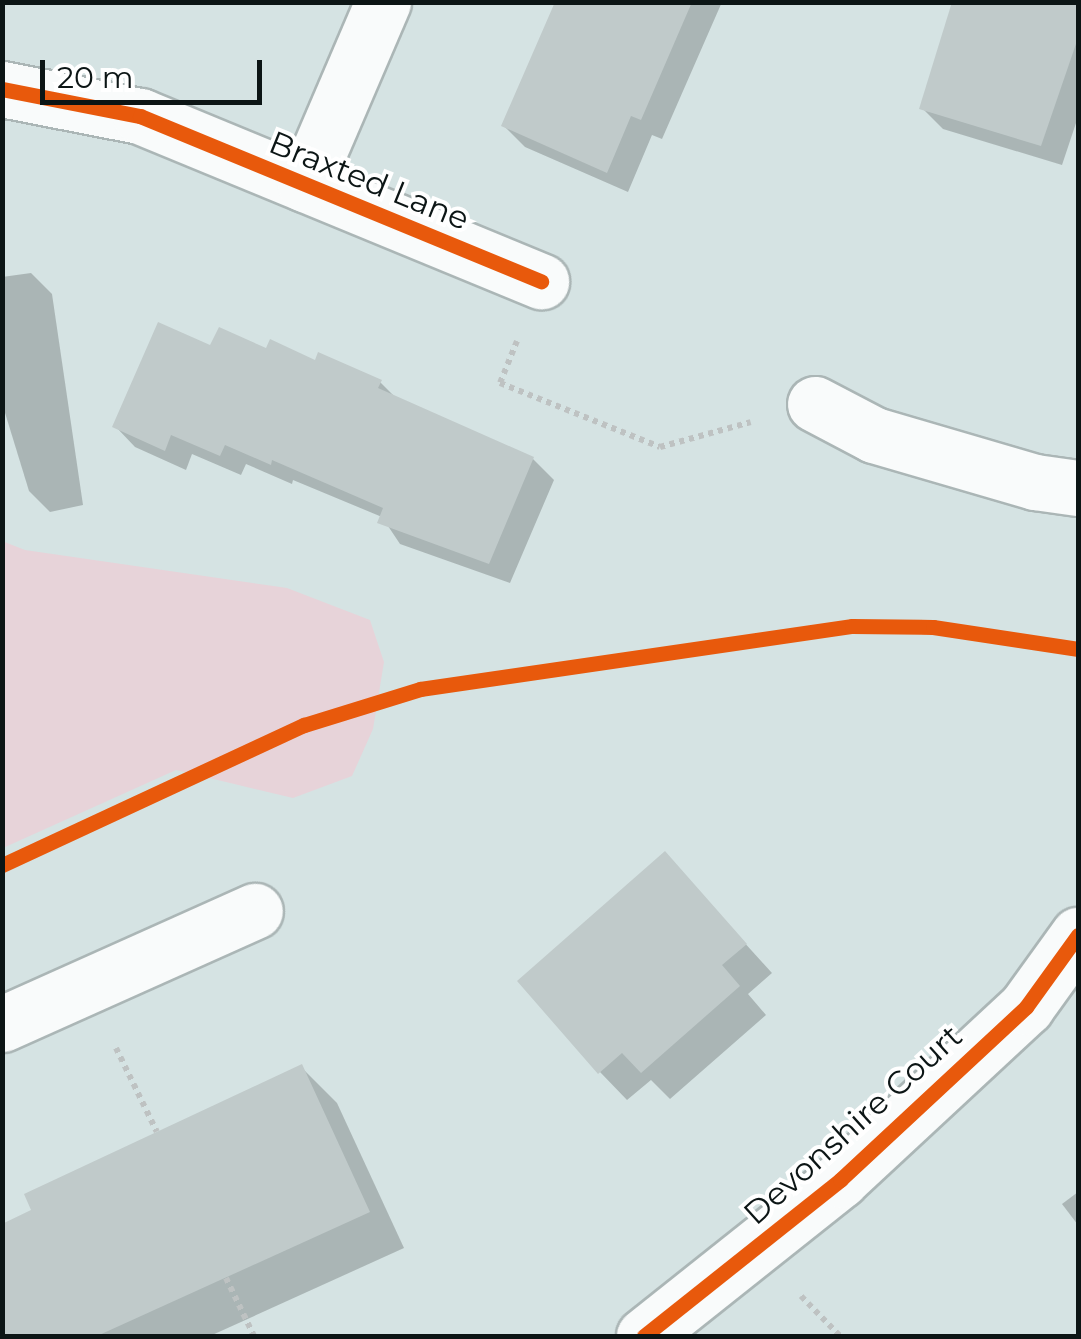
<!DOCTYPE html>
<style>
body{margin:0}
#map{position:relative;width:1081px;height:1339px;overflow:hidden;background:#d5e3e3;font-family:Montserrat,sans-serif}
div>[style]{position:absolute}
[style*='--x']{left:calc(var(--x)*1px);top:calc(var(--y)*1px);width:calc(var(--w)*1px);rotate:calc(var(--a)*1deg)}
.green>*{inset:0;background:#e7d3d9}
.shadow>*{inset:0;background:#0003}
.building>*{inset:0;background:#c0caca}
.path>*{height:6px;margin-top:-3px;transform-origin:0;background:repeating-linear-gradient(90deg,#bec2c2 0 5px,transparent 0 10px)}
.roads{filter:drop-shadow(2px 0 #abb6b6) drop-shadow(-2px 0 #abb6b6) drop-shadow(0 2px #abb6b6) drop-shadow(0 -2px #abb6b6)}
.street>*{height:55px;margin:-27.5px;padding:0 27.5px;transform-origin:27.5px;border-radius:27.5px;background:#f9fbfb}
.cycleway>*{height:15px;margin:-7.5px;padding:0 7.5px;transform-origin:7.5px;border-radius:7.5px;background:#e8590c}
span{translate:-50% -50%;white-space:nowrap;text-align:center;line-height:1.15;-webkit-text-stroke:8px #fff;paint-order:stroke}
.street-label{font-size:32px;color:#0c1515}
.frame{position:absolute;inset:0;border:5px solid #0c1515;pointer-events:none}
.scale{position:absolute;left:40px;top:60px;width:222px;height:45px;box-sizing:border-box;border:5px solid #0c1515;border-top:0;padding-left:12px;font-size:30px;line-height:35px;white-space:nowrap;color:#0c1515;-webkit-text-stroke:8px #fff;paint-order:stroke}
</style>
<div id="map">
<div class="green">
<div style="clip-path:polygon(2px 541px,25px 550px,287px 588px,370px 620px,384px 662px,373px 729px,352px 776px,293px 798px,176px 770px,3px 848px)"></div>
</div>
<div class="shadow">
<div style="clip-path:polygon(558px 2px,722px 2px,662px 139px,652px 135px,628px 192px,525px 147px,504px 126px)"></div>
<div style="clip-path:polygon(967px 2px,1078px 2px,1078px 117px,1062px 165px,943px 129px,922px 108px)"></div>
<div style="clip-path:polygon(31px 273px,52px 294px,83px 505px,50px 512px,29px 491px,2px 403px,2px 277px)"></div>
<div style="clip-path:polygon(212px 348px,268px 352px,380px 382px,397px 399px,533px 459px,554px 480px,510px 583px,400px 544px,382px 517px,293px 480px,292px 484px,246px 464px,241px 475px,192px 454px,186px 470px,135px 447px,115px 426px)"></div>
<div style="clip-path:polygon(665px 855px,772px 973px,748px 994px,766px 1015px,670px 1099px,651px 1080px,627px 1100px,600px 1072px)"></div>
<div style="clip-path:polygon(301px 1067px,337px 1103px,404px 1248px,210px 1336px,2px 1336px,2px 1227px)"></div>
<div style="clip-path:polygon(1078px 1192px,1078px 1225px,1062px 1204px)"></div>
</div>
<div class="building">
<div style="clip-path:polygon(555px 2px,692px 2px,641px 120px,631px 116px,607px 173px,501px 126px)"></div>
<div style="clip-path:polygon(952px 2px,1078px 2px,1078px 38px,1041px 146px,919px 109px)"></div>
<div style="clip-path:polygon(158px 322px,210px 345px,219px 327px,266px 348px,270px 339px,315px 360px,318px 352px,382px 380px,378px 388px,534px 457px,489px 564px,377px 523px,383px 508px,272px 460px,271px 465px,225px 445px,220px 456px,171px 435px,165px 451px,112px 427px)"></div>
<div style="clip-path:polygon(665px 851px,747px 944px,722px 965px,740px 986px,641px 1073px,622px 1053px,598px 1074px,517px 981px)"></div>
<div style="clip-path:polygon(302px 1064px,370px 1212px,97px 1336px,2px 1336px,2px 1224px,31px 1210px,24px 1194px)"></div>
</div>
<div class="path">
<div style="--x:517;--y:341;--w:45;--a:112"></div>
<div style="--x:500;--y:383;--w:172;--a:21.8"></div>
<div style="--x:660;--y:447;--w:94;--a:-15.4"></div>
<div style="--x:116;--y:1048;--w:93;--a:64"></div>
<div style="--x:226;--y:1278;--w:64;--a:64.2"></div>
<div style="--x:801;--y:1296;--w:56;--a:45.7"></div>
</div>
<div class="roads">
<div class="street">
<div style="--x:2;--y:89;--w:141;--a:11.1"></div>
<div style="--x:140;--y:116;--w:434;--a:22.4"></div>
<div style="--x:305;--y:184;--w:198;--a:-66.8"></div>
<div style="--x:815;--y:404;--w:67;--a:27.7"></div>
<div style="--x:874;--y:435;--w:168;--a:16.3"></div>
<div style="--x:1035;--y:482;--w:43;--a:7.9"></div>
<div style="--x:2;--y:1024;--w:277;--a:-24.1"></div>
<div style="--x:644;--y:1336;--w:251;--a:-38.5"></div>
<div style="--x:840;--y:1180;--w:254;--a:-42.9"></div>
<div style="--x:1026;--y:1007;--w:89;--a:-54.2"></div>
</div>
</div>
<div class="cycleway">
<div style="--x:2;--y:89;--w:141;--a:11.1"></div>
<div style="--x:140;--y:116;--w:434;--a:22.4"></div>
<div style="--x:2;--y:865;--w:333;--a:-24.9"></div>
<div style="--x:304;--y:725;--w:121;--a:-17.2"></div>
<div style="--x:420;--y:689;--w:437;--a:-8.3"></div>
<div style="--x:852;--y:626;--w:81;--a:0.7"></div>
<div style="--x:933;--y:627;--w:147;--a:8.6"></div>
<div style="--x:644;--y:1336;--w:251;--a:-38.5"></div>
<div style="--x:840;--y:1180;--w:254;--a:-42.9"></div>
<div style="--x:1026;--y:1007;--w:89;--a:-54.2"></div>
</div>
<div class="street-label">
<span style="left:369px;top:181px;rotate:22deg">Braxted Lane</span>
<span style="left:853px;top:1125px;rotate:-42deg">Devonshire Court</span>
</div>
<div class="frame"></div>
<div class="scale">20 m</div>
</div>
